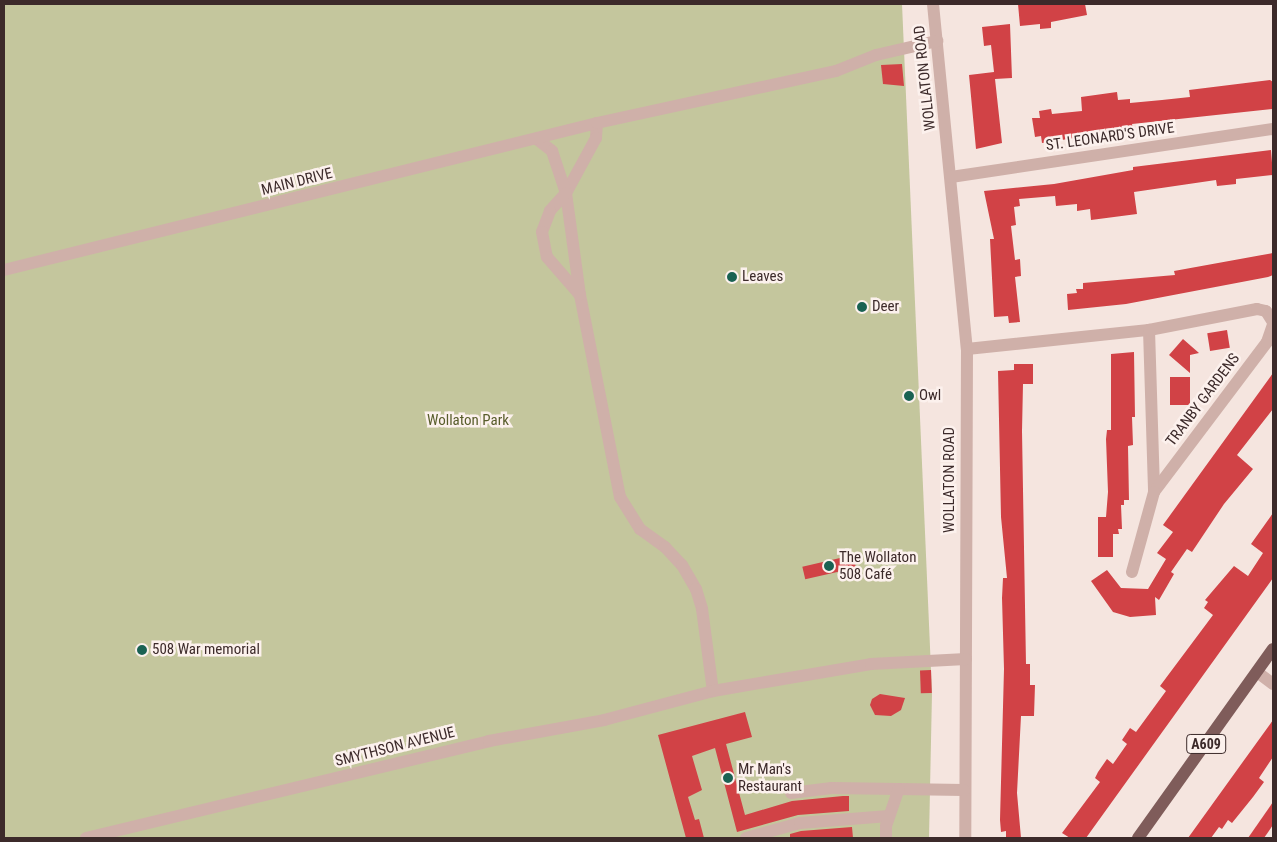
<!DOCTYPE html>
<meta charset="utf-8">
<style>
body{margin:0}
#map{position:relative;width:1277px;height:842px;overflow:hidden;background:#f5e5df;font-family:"Roboto Condensed",sans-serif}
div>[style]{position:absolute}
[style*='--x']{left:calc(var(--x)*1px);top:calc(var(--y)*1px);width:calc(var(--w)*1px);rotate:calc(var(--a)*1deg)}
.green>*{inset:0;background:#c4c69d}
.building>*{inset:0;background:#d14246;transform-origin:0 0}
.minor>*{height:12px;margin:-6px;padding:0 6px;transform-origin:6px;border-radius:6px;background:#cfb0a9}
.major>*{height:12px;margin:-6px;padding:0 6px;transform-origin:6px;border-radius:6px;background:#7f5c5a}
.dots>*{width:14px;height:14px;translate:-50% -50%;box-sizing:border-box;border:2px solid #fcf1ed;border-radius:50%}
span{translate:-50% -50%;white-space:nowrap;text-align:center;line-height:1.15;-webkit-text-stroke:5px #fcf1ed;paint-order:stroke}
.shield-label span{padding:1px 4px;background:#fcf1ed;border:1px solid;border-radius:4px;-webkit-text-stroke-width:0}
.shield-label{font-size:14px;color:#3c2a2a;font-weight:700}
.street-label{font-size:15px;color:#3c2a2a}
.poi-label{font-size:15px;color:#3c2a2a}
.left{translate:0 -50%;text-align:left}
.park-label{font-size:15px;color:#585d2b}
.frame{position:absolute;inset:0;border:5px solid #3c2a2a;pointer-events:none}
</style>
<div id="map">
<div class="green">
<div style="clip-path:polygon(4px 4px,902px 4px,932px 693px,929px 838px,4px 838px)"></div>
</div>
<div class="building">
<div style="clip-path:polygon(1018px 4px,1085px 4px,1087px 15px,1051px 22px,1051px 28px,1040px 29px,1040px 24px,1020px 26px)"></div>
<div style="clip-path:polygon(1010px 24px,1012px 78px,995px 79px,1002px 143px,976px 149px,969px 75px,994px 72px,991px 45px,984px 46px,982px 27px)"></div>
<div style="clip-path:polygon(902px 64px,904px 86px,883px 84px,881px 65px)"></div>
<div style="clip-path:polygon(1270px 80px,1273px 82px,1273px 109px,1132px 124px,1133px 129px,1042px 143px,1041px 136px,1035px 137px,1032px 118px,1040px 118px,1039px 111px,1051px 109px,1052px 114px,1082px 111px,1081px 97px,1117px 92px,1118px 100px,1130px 99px,1130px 103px,1162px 100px,1190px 97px,1189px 90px)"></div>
<div style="clip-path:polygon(1271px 150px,1273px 175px,1236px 179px,1236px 184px,1217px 186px,1216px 180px,1134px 192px,1137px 214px,1091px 220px,1090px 209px,1077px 211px,1077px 204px,1056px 206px,1055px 196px,1019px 199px,1020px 206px,1014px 207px,1016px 225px,1011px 226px,1015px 260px,1020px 259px,1021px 276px,1015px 277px,1020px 322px,1009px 323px,1008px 316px,994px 317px,990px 239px,994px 239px,984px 191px,1054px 184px,1133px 170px,1133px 167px)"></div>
<div style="clip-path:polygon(1273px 253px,1273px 275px,1268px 277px,1126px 304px,1068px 310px,1067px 294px,1077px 293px,1076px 289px,1083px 289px,1083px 283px,1175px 275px,1174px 271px)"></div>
<div style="left:1227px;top:330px;width:18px;height:20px;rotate:81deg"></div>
<div style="clip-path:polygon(1183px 339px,1199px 353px,1190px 355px,1190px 373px,1169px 355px)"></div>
<div style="clip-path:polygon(1134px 352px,1135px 417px,1132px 417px,1133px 445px,1128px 446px,1129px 500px,1124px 500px,1124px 505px,1121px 505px,1122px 529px,1118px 529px,1119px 534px,1113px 534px,1113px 557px,1098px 557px,1098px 517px,1106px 517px,1108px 492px,1106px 439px,1107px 430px,1111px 430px,1111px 354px)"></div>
<div style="clip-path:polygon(1014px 364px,1033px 364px,1033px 384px,1023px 384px,1022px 431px,1026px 664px,1030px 664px,1030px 685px,1035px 685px,1034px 716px,1021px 716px,1017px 793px,1021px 838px,1006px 838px,1006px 831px,1001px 832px,1000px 820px,1004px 669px,1002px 598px,1003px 578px,1007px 578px,1001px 517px,998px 371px,1014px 370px)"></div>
<div style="clip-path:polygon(1273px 373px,1273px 409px,1237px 455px,1253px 469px,1224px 504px,1192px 552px,1187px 549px,1171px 572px,1174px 574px,1159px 600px,1155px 597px,1156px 615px,1130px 617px,1113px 612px,1091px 581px,1107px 570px,1121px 588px,1148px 589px,1166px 559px,1157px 553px,1173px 532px,1163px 525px)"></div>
<div style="left:1170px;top:377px;width:20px;height:28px"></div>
<div style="clip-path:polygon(1273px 513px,1273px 578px,1086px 838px,1070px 838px,1062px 833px,1100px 782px,1095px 778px,1098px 772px,1107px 759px,1113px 764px,1127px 744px,1122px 740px,1130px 728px,1136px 732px,1166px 691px,1160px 686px,1213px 615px,1204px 608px,1208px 602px,1205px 600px,1234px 566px,1248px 576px,1263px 553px,1251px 544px)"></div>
<div style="left:853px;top:555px;width:13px;height:52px;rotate:77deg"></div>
<div style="left:931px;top:670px;width:23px;height:11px;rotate:88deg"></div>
<div style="clip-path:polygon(880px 694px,905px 698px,901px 710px,891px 716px,875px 715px,870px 705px,872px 699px)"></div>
<div style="clip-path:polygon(745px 712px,752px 737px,726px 744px,745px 815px,792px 801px,843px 796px,849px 796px,849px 811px,798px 815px,737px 832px,715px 748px,692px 756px,702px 790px,688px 797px,695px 820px,699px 819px,704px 838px,686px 838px,658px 735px)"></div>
<div style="clip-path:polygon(1273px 720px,1273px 757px,1259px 778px,1264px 782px,1253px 797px,1232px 823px,1228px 820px,1222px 829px,1219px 827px,1211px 838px,1188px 838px)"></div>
<div style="clip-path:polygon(1273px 802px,1273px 825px,1264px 838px,1248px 838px)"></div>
<div style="clip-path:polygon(852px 827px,853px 838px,790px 838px,790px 834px,801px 831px)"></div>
</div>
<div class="minor">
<div style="--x:933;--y:4;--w:347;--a:84.4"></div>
<div style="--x:967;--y:349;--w:489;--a:90.2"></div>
<div style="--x:597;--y:123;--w:15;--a:94"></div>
<div style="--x:596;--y:138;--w:63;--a:118.6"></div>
<div style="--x:566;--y:193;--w:103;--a:82.2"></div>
<div style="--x:580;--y:295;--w:206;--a:78.8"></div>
<div style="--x:620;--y:497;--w:38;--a:58"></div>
<div style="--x:640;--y:529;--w:31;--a:36"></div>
<div style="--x:665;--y:547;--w:25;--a:47"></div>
<div style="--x:682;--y:565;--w:28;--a:60"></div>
<div style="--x:696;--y:589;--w:21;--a:73"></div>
<div style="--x:702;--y:609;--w:83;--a:82.4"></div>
<div style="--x:538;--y:140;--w:18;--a:38"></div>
<div style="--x:552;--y:151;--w:44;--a:71.6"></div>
<div style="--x:566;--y:193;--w:24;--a:132"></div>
<div style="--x:550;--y:211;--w:22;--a:111"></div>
<div style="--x:542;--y:232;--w:25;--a:79"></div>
<div style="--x:547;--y:257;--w:50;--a:49"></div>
<div style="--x:951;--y:177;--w:326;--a:-8.5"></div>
<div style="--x:4;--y:270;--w:611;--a:-13.92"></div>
<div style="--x:597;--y:123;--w:245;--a:-12.3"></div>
<div style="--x:836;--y:71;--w:43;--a:-21.8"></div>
<div style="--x:876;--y:55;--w:63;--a:-12.9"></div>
<div style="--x:1149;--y:330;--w:162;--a:88.2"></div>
<div style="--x:1154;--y:492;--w:188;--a:-53"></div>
<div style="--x:1267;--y:342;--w:18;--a:-71"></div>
<div style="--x:967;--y:349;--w:183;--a:-6"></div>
<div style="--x:1149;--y:330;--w:110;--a:-11"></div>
<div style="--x:1257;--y:309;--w:9;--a:13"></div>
<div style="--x:1266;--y:311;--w:13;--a:58"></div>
<div style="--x:1132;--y:572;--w:83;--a:-74.6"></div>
<div style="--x:1257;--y:672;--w:20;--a:37"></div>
<div style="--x:791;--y:793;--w:41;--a:-7"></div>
<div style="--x:832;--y:788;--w:132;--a:0.9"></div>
<div style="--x:86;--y:838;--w:415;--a:-13.5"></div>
<div style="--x:489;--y:741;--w:117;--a:-10.3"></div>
<div style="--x:604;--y:720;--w:113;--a:-14.9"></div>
<div style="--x:713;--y:691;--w:160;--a:-9.7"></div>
<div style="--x:871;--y:664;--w:95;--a:-3"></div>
<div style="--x:746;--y:838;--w:56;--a:-15.5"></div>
<div style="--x:800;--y:823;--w:89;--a:-4.5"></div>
<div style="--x:886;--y:838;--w:12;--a:-90"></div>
<div style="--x:886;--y:826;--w:39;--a:-71"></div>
</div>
<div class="major">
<div style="--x:1138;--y:838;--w:232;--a:-54.5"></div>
</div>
<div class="dots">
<div style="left:732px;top:277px;background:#1a6253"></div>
<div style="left:862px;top:307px;background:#1a6253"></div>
<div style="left:909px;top:396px;background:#1a6253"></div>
<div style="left:829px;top:566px;background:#1a6253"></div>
<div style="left:142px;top:650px;background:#1a6253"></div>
<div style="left:728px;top:778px;background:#1a6253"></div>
</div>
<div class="shield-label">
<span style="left:1206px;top:744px">A609</span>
</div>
<div class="street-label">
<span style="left:925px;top:78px;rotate:-96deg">WOLLATON ROAD</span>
<span style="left:1110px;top:137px;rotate:-8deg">ST. LEONARD'S DRIVE</span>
<span style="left:297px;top:182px;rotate:-14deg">MAIN DRIVE</span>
<span style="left:1203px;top:400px;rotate:-53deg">TRANBY GARDENS</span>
<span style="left:950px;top:480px;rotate:-90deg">WOLLATON ROAD</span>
<span style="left:395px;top:747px;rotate:-14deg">SMYTHSON AVENUE</span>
</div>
<div class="poi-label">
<span class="left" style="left:742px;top:277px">Leaves</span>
<span class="left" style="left:872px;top:307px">Deer</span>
<span class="left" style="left:919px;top:396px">Owl</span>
<span class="left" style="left:839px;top:566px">The Wollaton<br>508 Café</span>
<span class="left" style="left:152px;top:650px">508 War memorial</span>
<span class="left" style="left:738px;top:778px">Mr Man's<br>Restaurant</span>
</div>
<div class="park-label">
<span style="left:468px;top:421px">Wollaton Park</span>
</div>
<div class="frame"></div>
</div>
